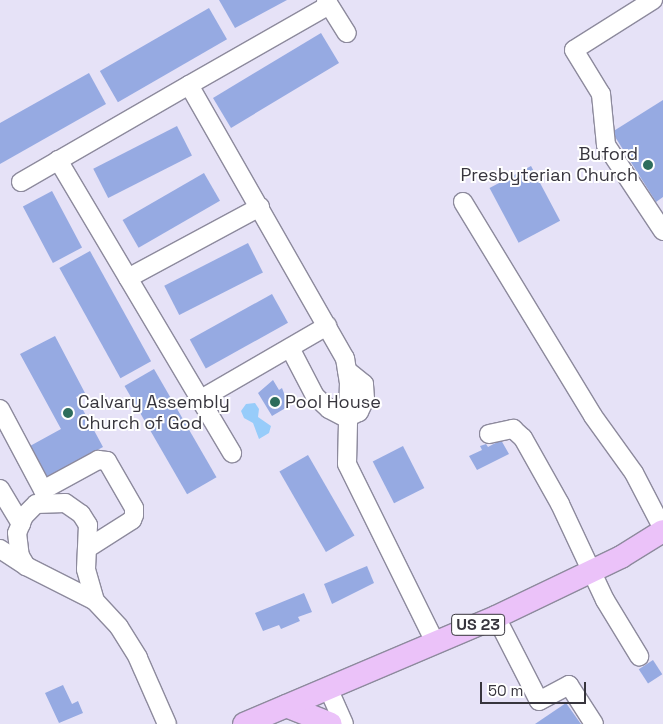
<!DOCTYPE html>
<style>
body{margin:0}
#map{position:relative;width:663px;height:724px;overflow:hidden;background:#e6e2f7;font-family:"Space Grotesk",sans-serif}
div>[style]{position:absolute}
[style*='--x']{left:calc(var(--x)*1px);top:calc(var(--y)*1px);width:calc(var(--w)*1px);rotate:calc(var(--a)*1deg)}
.water>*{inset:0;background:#97ccfa}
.building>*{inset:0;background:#96aae2;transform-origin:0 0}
.roads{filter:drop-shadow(1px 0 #8d8a9d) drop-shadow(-1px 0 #8d8a9d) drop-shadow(0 1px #8d8a9d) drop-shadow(0 -1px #8d8a9d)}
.minor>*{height:18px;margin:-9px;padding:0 9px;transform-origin:9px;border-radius:9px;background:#fff}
.major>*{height:22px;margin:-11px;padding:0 11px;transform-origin:11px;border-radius:11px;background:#ebc2f9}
.dots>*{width:14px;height:14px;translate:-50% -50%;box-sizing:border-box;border:2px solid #fff;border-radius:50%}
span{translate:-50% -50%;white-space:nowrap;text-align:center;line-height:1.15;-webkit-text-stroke:4px #fff;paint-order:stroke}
.shield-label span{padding:1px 4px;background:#fff;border:1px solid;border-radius:4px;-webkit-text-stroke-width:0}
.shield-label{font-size:16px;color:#37353d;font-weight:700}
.poi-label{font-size:18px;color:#37353d}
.right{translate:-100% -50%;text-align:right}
.left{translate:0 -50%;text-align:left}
.scale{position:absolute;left:480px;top:682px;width:106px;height:22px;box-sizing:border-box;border:2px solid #37353d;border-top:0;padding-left:6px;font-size:15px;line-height:18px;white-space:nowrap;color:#37353d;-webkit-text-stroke:4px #fff;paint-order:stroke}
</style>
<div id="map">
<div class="water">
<div style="clip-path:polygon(255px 403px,259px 409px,258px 417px,271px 426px,269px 433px,259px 439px,253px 423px,244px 418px,241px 411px,246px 404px)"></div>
</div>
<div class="building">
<div style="clip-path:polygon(219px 0,287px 0,235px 28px)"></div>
<div style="left:209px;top:8px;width:36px;height:126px;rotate:60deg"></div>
<div style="left:321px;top:33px;width:35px;height:126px;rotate:59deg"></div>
<div style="clip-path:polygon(89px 73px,106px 104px,0 164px,0 123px)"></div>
<div style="clip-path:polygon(663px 100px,663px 197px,656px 202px,612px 132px)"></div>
<div style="left:177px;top:126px;width:33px;height:94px;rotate:63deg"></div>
<div style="left:531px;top:166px;width:62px;height:47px;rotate:62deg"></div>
<div style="left:204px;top:173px;width:32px;height:94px;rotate:60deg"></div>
<div style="left:52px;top:191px;width:64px;height:33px;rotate:62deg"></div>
<div style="left:248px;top:243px;width:33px;height:94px;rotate:63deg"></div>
<div style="left:90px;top:251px;width:126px;height:35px;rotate:61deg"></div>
<div style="left:272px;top:294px;width:33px;height:94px;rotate:61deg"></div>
<div style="clip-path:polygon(55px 336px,85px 393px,76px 397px,103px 447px,47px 477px,30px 446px,61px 429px,20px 354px)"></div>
<div style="left:154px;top:369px;width:125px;height:34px;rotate:60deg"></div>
<div style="clip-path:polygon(273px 380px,279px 390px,282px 388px,289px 406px,272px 416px,258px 393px)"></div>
<div style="clip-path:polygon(501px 440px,509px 454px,477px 470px,469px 456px,482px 450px,480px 446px,486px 444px,488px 447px)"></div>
<div style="left:403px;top:446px;width:47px;height:34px;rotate:63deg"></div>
<div style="left:308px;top:455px;width:93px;height:33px;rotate:60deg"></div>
<div style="clip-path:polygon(367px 566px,374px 583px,332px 604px,324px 584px)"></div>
<div style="clip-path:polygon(304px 593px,312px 612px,298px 617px,300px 621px,281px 629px,279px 625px,263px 631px,255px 613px)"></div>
<div style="left:653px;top:660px;width:17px;height:17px;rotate:57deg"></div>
<div style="clip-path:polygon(63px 685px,72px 704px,78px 701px,83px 713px,59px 723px,45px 693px)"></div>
<div style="clip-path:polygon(566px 703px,581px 724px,535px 724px)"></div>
</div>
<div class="roads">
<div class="minor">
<div style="--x:326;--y:0;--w:39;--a:58"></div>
<div style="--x:653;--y:0;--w:93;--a:147.7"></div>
<div style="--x:574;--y:50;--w:52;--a:58.5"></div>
<div style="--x:601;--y:94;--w:51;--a:84.4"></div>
<div style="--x:606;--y:145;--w:103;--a:56.5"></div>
<div style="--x:189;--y:85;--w:161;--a:-29.7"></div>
<div style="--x:58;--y:160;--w:341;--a:59.3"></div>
<div style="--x:21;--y:182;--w:194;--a:-30"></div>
<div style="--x:189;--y:85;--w:314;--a:60.3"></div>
<div style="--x:345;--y:358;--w:24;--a:81"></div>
<div style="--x:349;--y:382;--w:82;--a:91.4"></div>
<div style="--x:347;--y:464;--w:199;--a:63.7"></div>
<div style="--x:463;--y:202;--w:250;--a:58.7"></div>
<div style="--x:593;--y:416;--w:70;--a:54.3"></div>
<div style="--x:634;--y:473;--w:63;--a:62.6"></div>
<div style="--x:128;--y:278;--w:150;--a:-28.3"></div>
<div style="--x:290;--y:348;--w:54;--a:62.5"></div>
<div style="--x:315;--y:396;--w:19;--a:43"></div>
<div style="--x:329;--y:409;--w:19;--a:28"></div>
<div style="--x:346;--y:418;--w:14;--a:-25"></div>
<div style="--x:359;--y:412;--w:14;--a:-65"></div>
<div style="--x:365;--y:399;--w:15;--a:-94"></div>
<div style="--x:364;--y:384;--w:22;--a:-141"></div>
<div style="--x:201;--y:399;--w:146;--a:-30.1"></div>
<div style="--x:0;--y:409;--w:92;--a:62"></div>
<div style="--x:43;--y:490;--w:63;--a:-28.6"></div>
<div style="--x:98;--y:460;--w:9;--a:6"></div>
<div style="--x:107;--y:461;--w:54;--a:60.1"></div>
<div style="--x:134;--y:508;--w:7;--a:90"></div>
<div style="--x:134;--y:515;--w:5;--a:112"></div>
<div style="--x:132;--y:520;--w:52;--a:147.5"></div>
<div style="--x:489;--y:434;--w:25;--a:-12"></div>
<div style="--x:513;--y:429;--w:13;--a:42"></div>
<div style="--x:523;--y:438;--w:76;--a:60.7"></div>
<div style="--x:560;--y:504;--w:106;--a:64.9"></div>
<div style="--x:605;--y:600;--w:66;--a:58.7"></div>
<div style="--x:0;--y:489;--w:41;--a:59"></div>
<div style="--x:0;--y:549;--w:31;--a:33"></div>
<div style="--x:95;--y:601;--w:33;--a:-106"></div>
<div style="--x:86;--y:569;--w:44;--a:-87.4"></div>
<div style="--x:88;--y:525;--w:13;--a:-122"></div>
<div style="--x:81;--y:514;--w:19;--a:-145"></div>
<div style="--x:65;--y:503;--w:29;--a:178"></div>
<div style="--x:36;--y:504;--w:17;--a:135"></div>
<div style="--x:24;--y:516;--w:18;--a:112"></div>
<div style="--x:17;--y:533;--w:23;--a:83"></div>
<div style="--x:20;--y:556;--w:12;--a:59"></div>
<div style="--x:26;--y:566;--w:77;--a:26.9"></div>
<div style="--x:95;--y:601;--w:35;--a:47"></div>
<div style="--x:119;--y:627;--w:36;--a:58"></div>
<div style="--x:138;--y:658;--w:72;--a:66.3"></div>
<div style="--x:496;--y:617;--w:94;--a:62.9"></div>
<div style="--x:539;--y:701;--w:34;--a:-28"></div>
<div style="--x:569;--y:685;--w:46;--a:57.3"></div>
<div style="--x:328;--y:688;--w:39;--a:66"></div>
</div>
<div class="major">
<div style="--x:286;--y:706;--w:48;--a:21.8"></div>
<div style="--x:244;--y:724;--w:274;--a:-23"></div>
<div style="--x:496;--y:617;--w:139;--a:-25.6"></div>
<div style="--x:621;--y:557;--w:49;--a:-31.8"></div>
</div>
</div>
<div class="dots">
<div style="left:648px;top:165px;background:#2d6d5c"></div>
<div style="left:275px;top:402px;background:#2d6d5c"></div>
<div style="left:68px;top:413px;background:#2d6d5c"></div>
</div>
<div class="shield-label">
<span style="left:478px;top:625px">US 23</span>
</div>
<div class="poi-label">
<span class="right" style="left:638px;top:165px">Buford<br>Presbyterian Church</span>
<span class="left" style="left:285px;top:402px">Pool House</span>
<span class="left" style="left:78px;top:413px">Calvary Assembly<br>Church of God</span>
</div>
<div class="scale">50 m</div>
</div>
